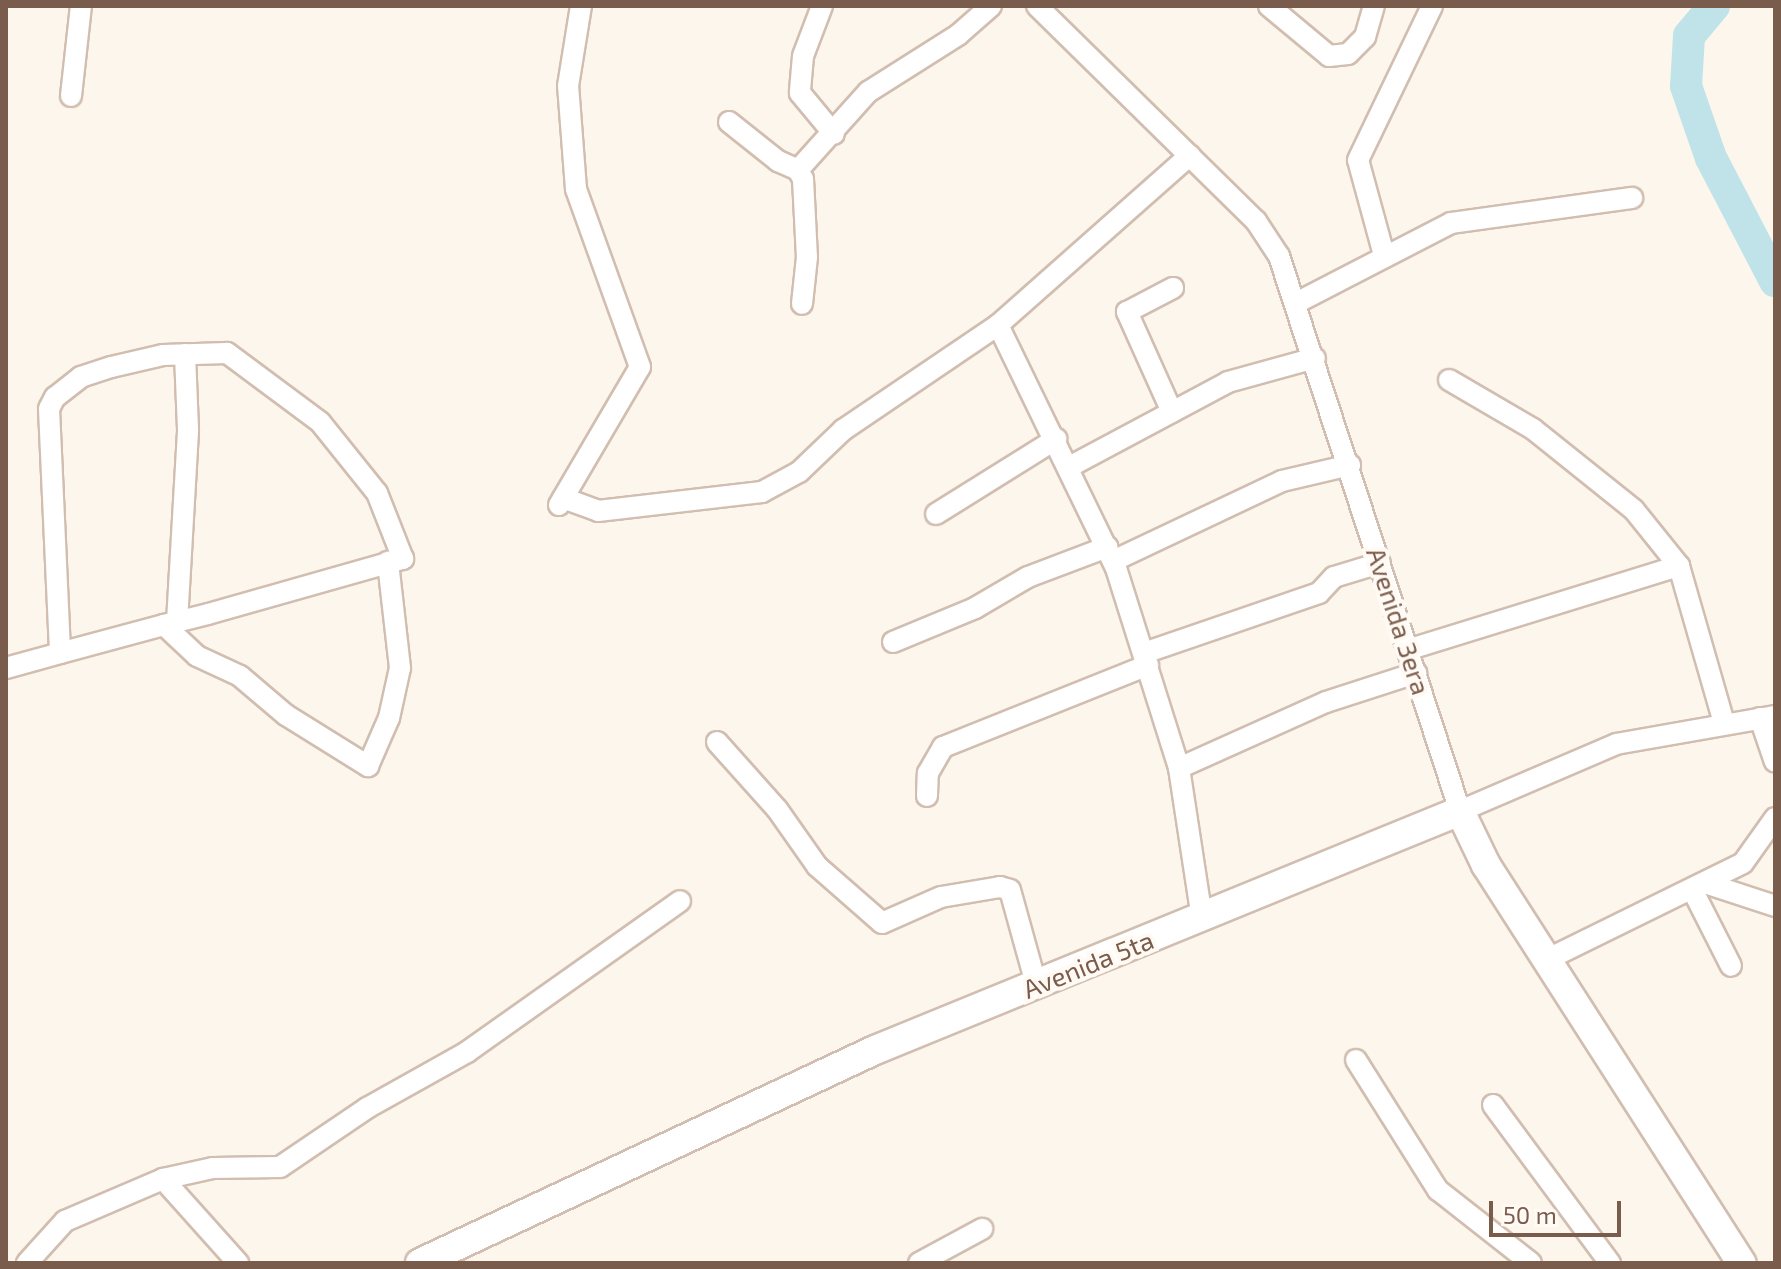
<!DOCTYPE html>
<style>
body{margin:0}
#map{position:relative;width:1781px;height:1269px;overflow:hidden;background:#fdf6ec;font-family:"Exo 2",sans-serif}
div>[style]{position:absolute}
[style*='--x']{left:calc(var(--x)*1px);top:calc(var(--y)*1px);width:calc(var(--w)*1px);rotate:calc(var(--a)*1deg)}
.stream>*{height:5px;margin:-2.5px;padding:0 2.5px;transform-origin:2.5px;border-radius:2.5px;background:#bfe3e8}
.river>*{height:32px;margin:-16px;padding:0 16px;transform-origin:16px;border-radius:16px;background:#bfe3e8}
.roads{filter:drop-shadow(2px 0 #d1beb0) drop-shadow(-2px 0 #d1beb0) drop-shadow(0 2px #d1beb0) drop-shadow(0 -2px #d1beb0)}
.street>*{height:20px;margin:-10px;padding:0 10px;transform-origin:10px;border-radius:10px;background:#fff}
.secondary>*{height:28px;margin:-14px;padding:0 14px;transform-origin:14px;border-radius:14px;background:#fff}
span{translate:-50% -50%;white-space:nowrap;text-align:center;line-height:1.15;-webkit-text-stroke:8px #fffaf3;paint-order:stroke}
.street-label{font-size:26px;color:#7a5c4d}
.frame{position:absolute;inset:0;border:8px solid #7a5c4d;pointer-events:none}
.scale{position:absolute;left:1489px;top:1201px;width:132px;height:36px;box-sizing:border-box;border:4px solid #7a5c4d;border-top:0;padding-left:10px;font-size:24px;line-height:28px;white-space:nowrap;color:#7a5c4d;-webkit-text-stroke:6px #fffaf3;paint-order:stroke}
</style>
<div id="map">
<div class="stream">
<div style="--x:1100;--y:1263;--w:16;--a:0"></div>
</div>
<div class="river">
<div style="--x:1714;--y:6;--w:39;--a:130"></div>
<div style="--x:1689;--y:36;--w:50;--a:93.4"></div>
<div style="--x:1686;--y:86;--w:76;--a:70.9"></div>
<div style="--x:1711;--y:158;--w:139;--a:62.5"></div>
</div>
<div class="roads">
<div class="street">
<div style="--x:822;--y:6;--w:53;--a:110.8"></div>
<div style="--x:803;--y:56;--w:37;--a:95"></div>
<div style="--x:800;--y:93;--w:53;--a:50.3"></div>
<div style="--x:1037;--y:6;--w:307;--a:44.5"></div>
<div style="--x:1256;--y:221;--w:42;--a:56.7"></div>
<div style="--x:1279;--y:256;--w:584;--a:71.94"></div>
<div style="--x:1460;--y:811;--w:170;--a:-23.2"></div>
<div style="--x:1616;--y:744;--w:161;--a:-10"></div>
<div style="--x:1269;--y:6;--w:78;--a:39.8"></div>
<div style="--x:1329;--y:56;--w:19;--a:-6"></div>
<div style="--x:1348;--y:54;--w:24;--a:-45"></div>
<div style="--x:1365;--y:37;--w:32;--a:-74"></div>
<div style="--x:71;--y:96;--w:91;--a:-83.7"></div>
<div style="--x:729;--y:122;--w:63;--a:38.5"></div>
<div style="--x:778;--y:161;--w:22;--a:24"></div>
<div style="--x:798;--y:170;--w:10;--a:61"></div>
<div style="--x:803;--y:179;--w:78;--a:87.1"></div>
<div style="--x:807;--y:257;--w:47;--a:96.1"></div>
<div style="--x:798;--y:170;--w:105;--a:-48.1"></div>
<div style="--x:868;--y:92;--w:107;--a:-32.3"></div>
<div style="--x:958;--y:35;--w:44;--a:-41.3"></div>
<div style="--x:1384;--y:255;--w:98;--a:-105.3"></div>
<div style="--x:1358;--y:160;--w:171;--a:-64.3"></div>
<div style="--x:1296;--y:303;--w:174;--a:-27.3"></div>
<div style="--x:1451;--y:223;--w:183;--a:-7.9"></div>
<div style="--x:998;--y:325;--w:270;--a:64.1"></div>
<div style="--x:1116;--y:568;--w:210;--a:72.5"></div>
<div style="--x:1179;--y:768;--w:152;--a:81.3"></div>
<div style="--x:1449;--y:380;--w:97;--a:30.3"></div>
<div style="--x:1533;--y:429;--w:129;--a:38.7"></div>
<div style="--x:1634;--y:510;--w:72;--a:51.2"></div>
<div style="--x:1679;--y:566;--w:163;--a:74"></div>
<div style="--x:1172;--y:412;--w:110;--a:-114.2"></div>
<div style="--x:1127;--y:312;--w:52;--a:-27.6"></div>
<div style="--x:1069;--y:467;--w:180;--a:-28.1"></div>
<div style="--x:1228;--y:382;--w:90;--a:-15.4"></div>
<div style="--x:563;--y:498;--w:37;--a:20"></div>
<div style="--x:598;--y:511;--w:165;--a:-6.6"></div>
<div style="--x:762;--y:492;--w:42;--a:-28.4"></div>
<div style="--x:799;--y:472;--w:61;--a:-43.7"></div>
<div style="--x:843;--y:430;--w:187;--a:-34.1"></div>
<div style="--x:998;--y:325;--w:256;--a:-41.5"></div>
<div style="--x:559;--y:505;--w:160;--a:-59.6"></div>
<div style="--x:640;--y:367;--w:189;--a:-109.8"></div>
<div style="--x:576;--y:189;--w:103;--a:-94.4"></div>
<div style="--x:568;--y:86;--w:81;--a:-80.8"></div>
<div style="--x:936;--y:514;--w:142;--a:-32"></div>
<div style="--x:1113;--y:561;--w:187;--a:-25.3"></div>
<div style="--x:1282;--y:481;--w:70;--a:-13.2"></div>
<div style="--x:177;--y:622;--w:193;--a:-86.7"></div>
<div style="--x:188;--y:429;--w:75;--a:-92.3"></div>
<div style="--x:164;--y:625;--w:45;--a:43.2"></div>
<div style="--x:197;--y:656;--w:47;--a:24.9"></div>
<div style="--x:240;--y:676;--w:60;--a:40.3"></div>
<div style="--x:286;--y:715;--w:97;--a:31.9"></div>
<div style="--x:368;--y:766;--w:52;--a:-66.4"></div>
<div style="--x:389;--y:718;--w:51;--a:-77.6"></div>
<div style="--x:400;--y:668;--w:107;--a:-96.5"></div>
<div style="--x:893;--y:642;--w:89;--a:-22.5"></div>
<div style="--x:975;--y:608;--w:61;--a:-30.3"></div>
<div style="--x:1028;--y:577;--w:85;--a:-20.8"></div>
<div style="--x:1407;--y:650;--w:285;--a:-17.2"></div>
<div style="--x:1144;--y:653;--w:185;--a:-18.9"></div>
<div style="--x:1319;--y:593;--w:22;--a:-47"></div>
<div style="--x:1334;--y:577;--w:48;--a:-16.9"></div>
<div style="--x:6;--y:668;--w:56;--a:-15.5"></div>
<div style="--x:60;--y:653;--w:108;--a:-15.1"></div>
<div style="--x:164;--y:625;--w:45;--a:-14"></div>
<div style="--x:208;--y:614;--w:203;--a:-15.8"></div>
<div style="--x:403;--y:559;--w:71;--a:-111.5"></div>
<div style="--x:377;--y:493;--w:91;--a:-128.8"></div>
<div style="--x:320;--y:422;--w:116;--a:-143.4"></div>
<div style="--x:227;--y:353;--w:64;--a:178.2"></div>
<div style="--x:163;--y:355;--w:53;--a:167"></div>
<div style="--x:111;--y:367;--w:32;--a:162"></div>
<div style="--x:81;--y:377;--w:33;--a:142"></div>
<div style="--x:55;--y:397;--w:13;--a:117"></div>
<div style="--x:49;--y:409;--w:244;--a:87.4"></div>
<div style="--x:1760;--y:718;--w:46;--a:71.2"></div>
<div style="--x:717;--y:742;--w:90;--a:48.2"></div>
<div style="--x:777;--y:809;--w:70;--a:54.9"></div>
<div style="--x:817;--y:866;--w:86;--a:41.2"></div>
<div style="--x:882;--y:923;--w:64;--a:-23.8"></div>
<div style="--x:941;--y:897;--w:60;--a:-9.6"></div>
<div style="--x:1000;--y:887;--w:10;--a:17"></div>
<div style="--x:1010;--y:890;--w:98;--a:74.5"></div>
<div style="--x:1179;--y:768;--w:161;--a:-24.2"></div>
<div style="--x:1326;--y:702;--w:95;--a:-17.9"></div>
<div style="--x:927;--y:796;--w:23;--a:-88"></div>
<div style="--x:928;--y:773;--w:30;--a:-60"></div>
<div style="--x:943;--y:747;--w:221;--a:-21.8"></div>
<div style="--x:1705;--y:883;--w:74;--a:18.2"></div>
<div style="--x:1692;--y:889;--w:86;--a:63.1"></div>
<div style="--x:1548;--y:959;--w:217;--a:-26.2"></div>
<div style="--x:1743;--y:863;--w:55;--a:-54.6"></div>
<div style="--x:1356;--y:1060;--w:154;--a:57.8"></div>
<div style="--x:1438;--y:1190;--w:118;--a:38.1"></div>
<div style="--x:1493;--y:1105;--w:197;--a:53.5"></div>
<div style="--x:163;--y:1179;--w:113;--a:48.2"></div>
<div style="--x:27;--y:1263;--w:57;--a:-47.9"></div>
<div style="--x:65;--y:1221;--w:107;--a:-23.2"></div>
<div style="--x:163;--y:1179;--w:51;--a:-12.4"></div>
<div style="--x:213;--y:1168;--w:67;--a:-0.9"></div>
<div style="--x:280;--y:1167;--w:105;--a:-34.1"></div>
<div style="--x:367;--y:1108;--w:115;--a:-29.2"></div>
<div style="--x:467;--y:1052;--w:261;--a:-35.3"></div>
<div style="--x:919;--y:1263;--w:72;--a:-28.4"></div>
</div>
<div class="secondary">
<div style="--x:420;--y:1263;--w:502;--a:-25.09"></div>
<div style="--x:875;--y:1050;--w:632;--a:-22.22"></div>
<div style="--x:1460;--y:811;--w:60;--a:64.3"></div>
<div style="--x:1486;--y:865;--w:473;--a:57.3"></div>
</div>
</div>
<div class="street-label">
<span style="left:1399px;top:621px;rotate:72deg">Avenida 3era</span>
<span style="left:1088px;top:964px;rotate:-22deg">Avenida 5ta</span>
</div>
<div class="frame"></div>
<div class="scale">50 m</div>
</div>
